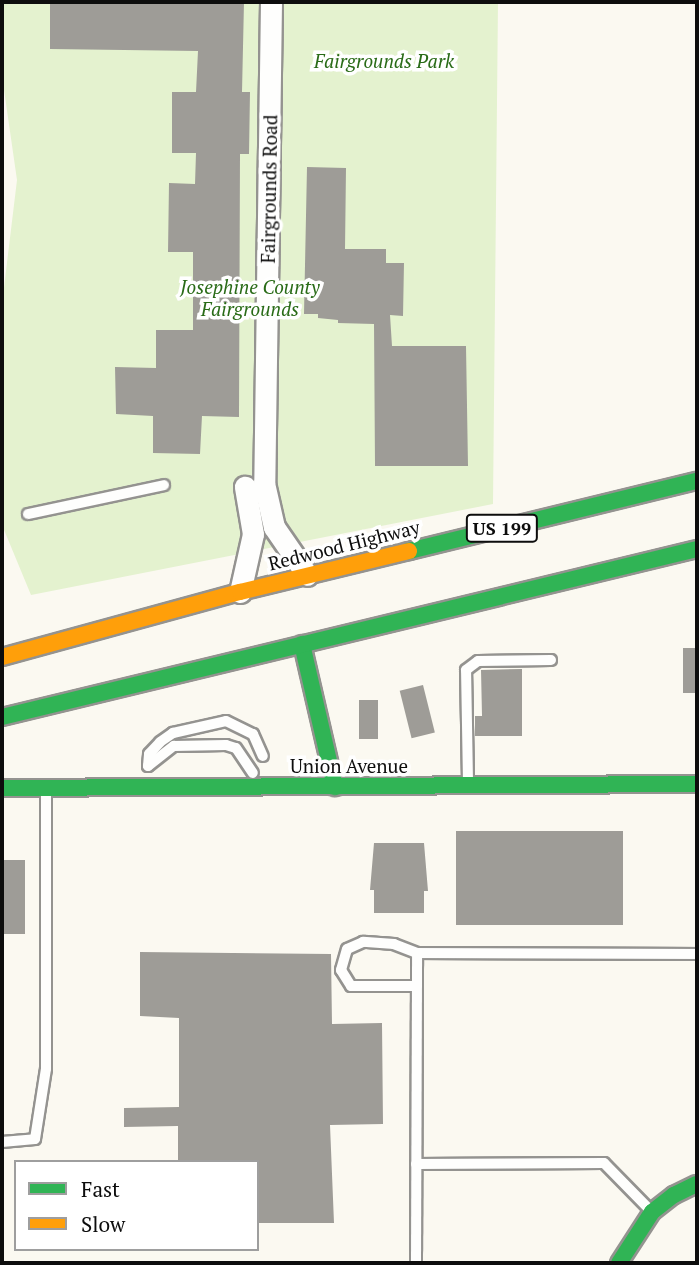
<!DOCTYPE html>
<style>
body{margin:0}
#map{position:relative;width:699px;height:1265px;overflow:hidden;background:#fbf9f1;font-family:"PT Serif",serif}
div>[style]{position:absolute}
[style*='--x']{left:calc(var(--x)*1px);top:calc(var(--y)*1px);width:calc(var(--w)*1px);rotate:calc(var(--a)*1deg)}
.green>*{inset:0;background:#e4f2cf}
.building>*{inset:0;background:#9e9c97;transform-origin:0 0}
.roads{filter:drop-shadow(2px 0 #949390) drop-shadow(-2px 0 #949390) drop-shadow(0 2px #949390) drop-shadow(0 -2px #949390)}
.lane>*{height:10px;margin:-5px;padding:0 5px;transform-origin:5px;border-radius:5px;background:#fefefd}
.street>*{height:21px;margin:-10.5px;padding:0 10.5px;transform-origin:10.5px;border-radius:10.5px;background:#fefefd}
.fast>*{height:16px;margin:-8px;padding:0 8px;transform-origin:8px;border-radius:8px;background:#30b455}
.slow>*{height:16px;margin:-8px;padding:0 8px;transform-origin:8px;border-radius:8px;background:#ff9f0a}
span{translate:-50% -50%;white-space:nowrap;text-align:center;line-height:1.15;-webkit-text-stroke:7px #fff;paint-order:stroke}
.shield-label span{padding:2px 5px;background:#fff;border:2px solid;border-radius:5px;-webkit-text-stroke-width:0}
.shield-label{font-size:18px;color:#0d0d0d;font-weight:700}
.park-label{font-size:19px;color:#296b17;font-style:italic}
.street-label{font-size:19px;color:#0d0d0d}
.frame{position:absolute;inset:0;border:4px solid #0d0d0d;pointer-events:none}
.legend{position:absolute;left:14px;top:1160px;width:245px;height:91px;box-sizing:border-box;background:#fff;border:2px solid #9e9e9e;margin:0;padding:9px 12px;list-style:none;font-size:21px;color:#0d0d0d}
.legend li{display:flex;align-items:center;gap:14px;height:35px}
.legend b{width:35px;border:2px solid #9e9e9e}
</style>
<div id="map">
<div class="green">
<div style="clip-path:polygon(2px 2px,498px 2px,493px 504px,31px 595px,2px 525px,2px 304px,17px 180px,2px 76px)"></div>
</div>
<div class="building">
<div style="clip-path:polygon(50px 2px,244px 2px,242px 92px,250px 92px,249px 154px,240px 154px,239px 417px,202px 416px,200px 454px,153px 453px,153px 416px,116px 414px,115px 367px,156px 368px,156px 330px,193px 330px,193px 252px,168px 252px,169px 183px,195px 184px,196px 153px,172px 153px,172px 92px,196px 92px,198px 51px,50px 49px)"></div>
<div style="clip-path:polygon(307px 167px,346px 168px,345px 249px,386px 249px,386px 263px,404px 263px,403px 316px,390px 315px,392px 346px,466px 346px,468px 466px,375px 466px,374px 324px,338px 323px,338px 320px,318px 318px,318px 314px,304px 314px)"></div>
<div style="left:683px;top:648px;width:14px;height:45px"></div>
<div style="clip-path:polygon(522px 669px,522px 736px,475px 736px,475px 716px,482px 716px,481px 670px)"></div>
<div style="left:423px;top:685px;width:49px;height:24px;rotate:76deg"></div>
<div style="left:359px;top:700px;width:19px;height:39px"></div>
<div style="left:456px;top:831px;width:167px;height:94px"></div>
<div style="clip-path:polygon(374px 843px,424px 843px,428px 891px,424px 891px,424px 913px,374px 913px,374px 890px,370px 890px)"></div>
<div style="left:2px;top:860px;width:23px;height:74px"></div>
<div style="clip-path:polygon(140px 952px,331px 954px,332px 1024px,382px 1023px,383px 1124px,330px 1125px,334px 1223px,257px 1223px,257px 1162px,178px 1162px,178px 1126px,124px 1127px,124px 1108px,179px 1107px,179px 1018px,140px 1016px)"></div>
</div>
<div class="roads">
<div class="lane">
<div style="--x:28;--y:514;--w:139;--a:-12"></div>
<div style="--x:148;--y:766;--w:12;--a:-85"></div>
<div style="--x:149;--y:754;--w:16;--a:-47"></div>
<div style="--x:160;--y:742;--w:16;--a:-35"></div>
<div style="--x:173;--y:733;--w:54;--a:-12.8"></div>
<div style="--x:226;--y:721;--w:30;--a:26"></div>
<div style="--x:253;--y:734;--w:24;--a:66"></div>
<div style="--x:148;--y:766;--w:33;--a:-38"></div>
<div style="--x:174;--y:746;--w:52;--a:-1.1"></div>
<div style="--x:226;--y:745;--w:10;--a:17"></div>
<div style="--x:236;--y:748;--w:30;--a:56"></div>
<div style="--x:468;--y:782;--w:112;--a:-91"></div>
<div style="--x:466;--y:670;--w:15;--a:-37"></div>
<div style="--x:478;--y:661;--w:73;--a:-0.8"></div>
<div style="--x:417;--y:953;--w:25;--a:-159"></div>
<div style="--x:394;--y:944;--w:31;--a:-176"></div>
<div style="--x:363;--y:942;--w:17;--a:156"></div>
<div style="--x:347;--y:949;--w:22;--a:106"></div>
<div style="--x:341;--y:970;--w:19;--a:58"></div>
<div style="--x:351;--y:986;--w:66;--a:0"></div>
<div style="--x:2;--y:1142;--w:33;--a:-5"></div>
<div style="--x:35;--y:1139;--w:71;--a:-81.1"></div>
<div style="--x:46;--y:1069;--w:279;--a:-90"></div>
<div style="--x:416;--y:1164;--w:188;--a:-0.3"></div>
<div style="--x:604;--y:1163;--w:69;--a:45.6"></div>
<div style="--x:416;--y:1263;--w:310;--a:-89.8"></div>
<div style="--x:417;--y:953;--w:280;--a:0.2"></div>
</div>
<div class="street">
<div style="--x:271;--y:2;--w:481;--a:90.8"></div>
<div style="--x:264;--y:483;--w:45;--a:77.2"></div>
<div style="--x:274;--y:527;--w:58;--a:55.5"></div>
<div style="--x:240;--y:592;--w:59;--a:-77.4"></div>
<div style="--x:253;--y:534;--w:48;--a:-99.7"></div>
</div>
<div class="fast">
<div style="--x:409;--y:551;--w:296;--a:-13.7"></div>
<div style="--x:302;--y:644;--w:147;--a:77"></div>
<div style="--x:2;--y:717;--w:715;--a:-13.59"></div>
<div style="--x:2;--y:788;--w:695;--a:-0.33"></div>
<div style="--x:619;--y:1263;--w:61;--a:-57.1"></div>
<div style="--x:652;--y:1212;--w:28;--a:-38"></div>
<div style="--x:674;--y:1195;--w:25;--a:-26"></div>
</div>
<div class="slow">
<div style="--x:2;--y:657;--w:247;--a:-15.3"></div>
<div style="--x:240;--y:592;--w:174;--a:-13.6"></div>
</div>
</div>
<div class="shield-label">
<span style="left:502px;top:528px">US 199</span>
</div>
<div class="park-label">
<span style="left:384px;top:61px">Fairgrounds Park</span>
<span style="left:250px;top:298px">Josephine County<br>Fairgrounds</span>
</div>
<div class="street-label">
<span style="left:269px;top:189px;rotate:-89deg">Fairgrounds Road</span>
<span style="left:344px;top:545px;rotate:-14deg">Redwood Highway</span>
<span style="left:349px;top:766px">Union Avenue</span>
</div>
<div class="frame"></div>
<ul class="legend">
<li><b style="height:9px;background:#30b455"></b>Fast</li>
<li><b style="height:9px;background:#ff9f0a"></b>Slow</li>
</ul>
</div>
